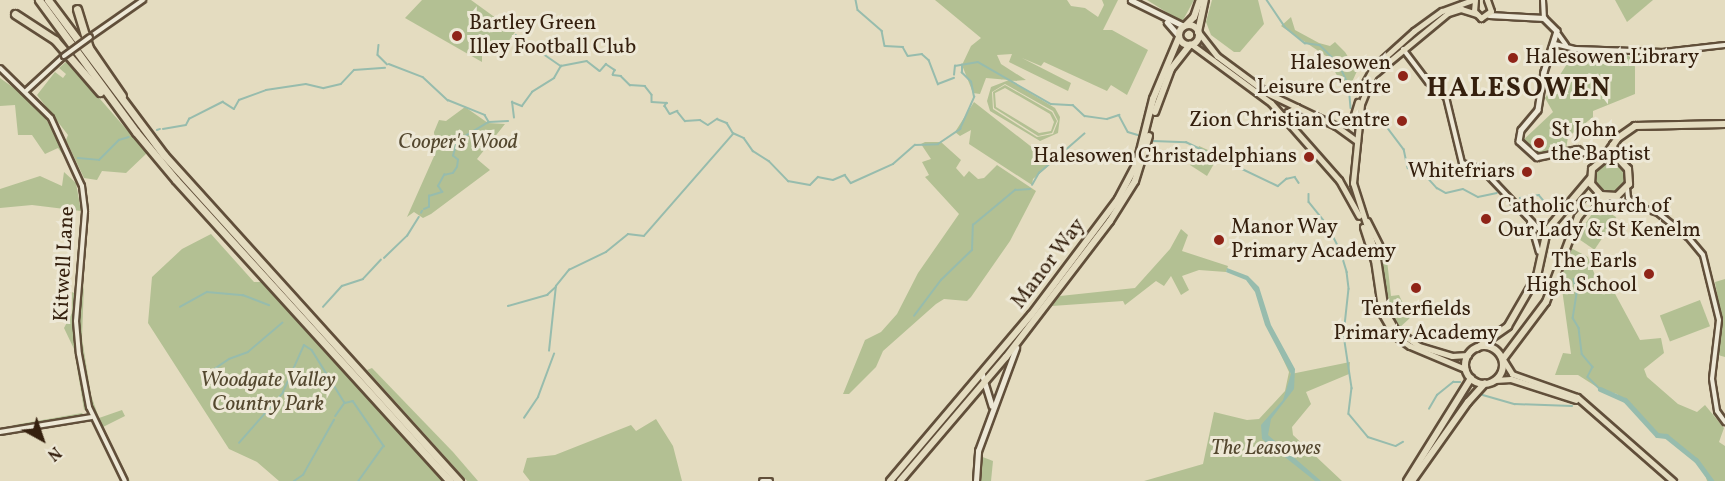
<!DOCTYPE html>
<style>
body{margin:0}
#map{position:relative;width:1725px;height:481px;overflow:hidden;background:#e4dcc0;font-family:Vollkorn,serif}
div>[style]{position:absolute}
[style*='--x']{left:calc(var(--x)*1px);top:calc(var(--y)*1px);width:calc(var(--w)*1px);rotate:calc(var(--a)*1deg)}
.green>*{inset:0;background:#b3c093;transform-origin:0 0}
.round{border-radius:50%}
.water>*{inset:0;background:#97bcad}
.stream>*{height:1.5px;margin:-0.75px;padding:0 0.75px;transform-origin:0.75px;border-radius:0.75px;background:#97bcad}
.river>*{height:5px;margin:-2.5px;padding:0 2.5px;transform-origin:2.5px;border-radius:2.5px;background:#97bcad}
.roads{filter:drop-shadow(2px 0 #614f3a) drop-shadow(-2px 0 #614f3a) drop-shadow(0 2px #614f3a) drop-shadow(0 -2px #614f3a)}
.tertiary>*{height:4px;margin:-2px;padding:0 2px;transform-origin:2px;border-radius:2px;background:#ede8d6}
.secondary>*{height:4.5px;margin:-2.25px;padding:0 2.25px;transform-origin:2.25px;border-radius:2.25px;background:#ede8d6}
.primary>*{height:5px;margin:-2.5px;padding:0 2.5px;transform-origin:2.5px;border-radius:2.5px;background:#e4dcc0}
.trunk>*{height:6px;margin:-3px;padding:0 3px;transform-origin:3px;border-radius:3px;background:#e4dcc0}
.trunk>.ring{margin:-3px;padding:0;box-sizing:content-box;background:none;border:6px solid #e4dcc0;border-radius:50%}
.motorway>*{height:7px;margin:-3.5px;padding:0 3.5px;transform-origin:3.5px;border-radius:3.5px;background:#e4dcc0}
.bridges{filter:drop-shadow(2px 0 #614f3a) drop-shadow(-2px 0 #614f3a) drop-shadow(0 2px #614f3a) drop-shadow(0 -2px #614f3a)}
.tertiary-bridge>*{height:4px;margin:-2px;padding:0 2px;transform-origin:2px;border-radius:2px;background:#ede8d6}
.dots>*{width:16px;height:16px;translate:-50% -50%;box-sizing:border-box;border:3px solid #ede8d6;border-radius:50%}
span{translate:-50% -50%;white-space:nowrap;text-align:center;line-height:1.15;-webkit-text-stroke:6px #ede8d6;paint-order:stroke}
.poi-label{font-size:21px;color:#35200e}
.left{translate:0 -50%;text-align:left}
.right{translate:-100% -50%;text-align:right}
.park-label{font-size:21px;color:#54482f;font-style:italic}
.street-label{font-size:21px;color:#35200e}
.district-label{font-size:27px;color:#35200e;font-weight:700;letter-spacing:1.5px}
.north{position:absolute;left:12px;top:409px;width:60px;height:60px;-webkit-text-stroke:4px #ede8d6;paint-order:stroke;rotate:140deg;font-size:16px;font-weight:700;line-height:24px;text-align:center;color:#35200e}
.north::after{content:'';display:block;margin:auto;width:21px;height:27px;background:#35200e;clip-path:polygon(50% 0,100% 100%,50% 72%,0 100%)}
</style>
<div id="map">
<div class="green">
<div style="clip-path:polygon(422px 0,471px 0,515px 32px,501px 52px,494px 49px,482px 53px,482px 62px,405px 18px)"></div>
<div style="clip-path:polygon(evenodd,935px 0,1067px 0,1071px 6px,1085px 8px,1098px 17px,1104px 5px,1102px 0,1118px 0,1103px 30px,1112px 30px,1148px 50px,1127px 95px,1111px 85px,1107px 91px,1044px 62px,1041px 66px,1022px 58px,1071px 83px,1068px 91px,1009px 62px,1012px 54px,997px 55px,1001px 64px,1026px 80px,1010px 81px,1055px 108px,1060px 117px,1058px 133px,1040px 141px,990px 111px,987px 101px,991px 87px,1009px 80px,986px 78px,980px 94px,973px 93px,962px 65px,971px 46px,981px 38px,935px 0,1005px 84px,1053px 111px,1058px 121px,1053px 134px,1037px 137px,993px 109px,992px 92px,1005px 84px)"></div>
<div style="clip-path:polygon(1147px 0,1194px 0,1182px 22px)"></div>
<div style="clip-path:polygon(1212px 0,1258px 0,1264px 24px,1240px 52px,1234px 52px,1211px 35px,1206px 22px)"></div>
<div style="clip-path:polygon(1615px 0,1653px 0,1627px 22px)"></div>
<div style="clip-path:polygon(1291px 17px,1295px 30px,1319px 43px,1330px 46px,1335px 42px,1345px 52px,1357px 71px,1347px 93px,1326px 56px,1281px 26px)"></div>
<div style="clip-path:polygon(1574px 53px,1624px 53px,1633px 59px,1635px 67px,1635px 94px,1593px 111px,1593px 117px,1568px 137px,1566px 149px,1544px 155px,1531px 152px,1522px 141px,1553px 112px,1545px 98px)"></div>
<div style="clip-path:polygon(67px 61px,147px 153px,126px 173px,102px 171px,97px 180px,84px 178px,66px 140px,68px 135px,37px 95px,55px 72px,63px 78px,66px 74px,59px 68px)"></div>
<div style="clip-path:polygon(0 78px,32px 101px,56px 133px,74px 170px,58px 148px,45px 154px,32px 135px,18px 135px,15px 105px,0 106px)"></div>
<div style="clip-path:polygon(evenodd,1005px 85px,1052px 112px,1057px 121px,1052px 133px,1038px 136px,994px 108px,993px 92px,1005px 85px,1005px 88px,1050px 114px,1054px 122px,1051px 131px,1039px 133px,996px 107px,995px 93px,1005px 88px)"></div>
<div style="clip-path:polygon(974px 102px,1052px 163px,1033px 179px,1032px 185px,969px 144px,971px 130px,960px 136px,955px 132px)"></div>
<div style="clip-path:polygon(465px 107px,488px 123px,505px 124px,477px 159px,490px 170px,431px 214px,423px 218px,414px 212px,407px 217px,435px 154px,434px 132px,439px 120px,446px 121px)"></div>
<div style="clip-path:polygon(925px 142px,941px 142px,961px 160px,956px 168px,964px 177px,969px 171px,978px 179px,984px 178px,997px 165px,1036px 191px,1010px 241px,971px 297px,967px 301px,944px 299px,936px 304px,883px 351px,876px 367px,849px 394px,843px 394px,865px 340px,881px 332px,897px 314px,918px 273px,959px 214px,925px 177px,929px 175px,922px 162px,931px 159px,921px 144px)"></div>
<div style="clip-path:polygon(1199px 146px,1219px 155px,1207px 176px,1190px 165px)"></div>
<div class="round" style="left:1593px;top:161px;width:34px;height:34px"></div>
<div style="clip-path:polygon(64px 172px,76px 183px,81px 211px,32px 205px,0 208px,0 189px,40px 176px,62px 186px)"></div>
<div style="left:1598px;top:205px;width:22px;height:39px;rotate:34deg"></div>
<div style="clip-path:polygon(1181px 229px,1188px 235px,1182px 251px,1228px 266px,1226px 272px,1199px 270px,1182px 276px,1189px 290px,1181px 295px,1171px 276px,1164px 286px,1156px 281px,1125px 305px,1123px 301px,1052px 306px,1060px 296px,1135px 288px,1170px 249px)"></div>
<div style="clip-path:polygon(211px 234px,254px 282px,261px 282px,442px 481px,279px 481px,257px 462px,229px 449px,148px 323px,152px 277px,182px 249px)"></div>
<div style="clip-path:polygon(1372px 237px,1387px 260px,1391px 296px,1399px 295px,1410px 318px,1399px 328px,1388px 313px)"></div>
<div style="clip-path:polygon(1569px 247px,1588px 257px,1596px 278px,1613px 290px,1640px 340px,1661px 338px,1664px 353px,1644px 369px,1647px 377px,1678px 404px,1697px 412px,1705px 405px,1724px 428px,1719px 442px,1725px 446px,1725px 481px,1707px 481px,1703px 467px,1666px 436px,1659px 438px,1617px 394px,1600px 389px,1578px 375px,1555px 375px,1563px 353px,1571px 354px,1561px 282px)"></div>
<div style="clip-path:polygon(1725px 279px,1725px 357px,1718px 355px,1722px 325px,1715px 282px)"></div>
<div style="clip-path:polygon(84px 283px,82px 338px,91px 395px,99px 418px,122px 410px,125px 416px,103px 427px,130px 481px,126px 481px,91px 409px,78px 323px)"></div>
<div style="clip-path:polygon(72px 292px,76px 294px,77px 349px,87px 409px,84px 410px,74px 349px,64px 328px,72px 313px)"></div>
<div style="left:1700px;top:300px;width:28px;height:43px;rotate:69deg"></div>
<div style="clip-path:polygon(1274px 340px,1285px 356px,1291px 374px,1350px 362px,1349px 374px,1306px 392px,1311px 404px,1292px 427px,1293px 435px,1342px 481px,1144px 481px,1203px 464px,1214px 412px,1247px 420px,1259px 419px,1285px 391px,1289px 372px)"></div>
<div style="clip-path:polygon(372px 368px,453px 452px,478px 481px,467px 481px,367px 370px)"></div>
<div style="clip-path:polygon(82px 413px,85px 417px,16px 427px,14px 425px)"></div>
<div style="clip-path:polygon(656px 419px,673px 446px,682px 481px,530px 481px,523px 472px,527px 458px,555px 455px,631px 425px,636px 431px)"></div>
<div style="clip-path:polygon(980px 456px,993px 461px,991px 481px,979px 481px)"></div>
</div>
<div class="water">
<div style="clip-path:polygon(1227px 268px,1248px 276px,1259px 287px,1271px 325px,1295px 369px,1294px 389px,1271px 419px,1268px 435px,1321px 481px,1315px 481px,1262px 439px,1261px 425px,1283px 400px,1291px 374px,1265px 325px,1255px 292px,1246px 280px,1226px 272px)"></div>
</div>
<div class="stream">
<div style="--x:856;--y:0;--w:10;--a:79"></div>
<div style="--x:858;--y:10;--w:32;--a:41"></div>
<div style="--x:882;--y:31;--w:15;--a:79"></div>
<div style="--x:885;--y:46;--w:18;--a:3"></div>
<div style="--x:903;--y:47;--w:10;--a:61"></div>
<div style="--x:908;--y:56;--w:14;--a:-8"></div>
<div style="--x:922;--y:54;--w:9;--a:41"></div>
<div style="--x:929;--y:60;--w:26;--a:69"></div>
<div style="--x:938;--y:84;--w:17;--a:-21"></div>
<div style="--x:1267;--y:0;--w:32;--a:56"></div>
<div style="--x:1285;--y:27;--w:26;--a:39"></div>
<div style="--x:1305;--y:43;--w:15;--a:8"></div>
<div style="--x:1320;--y:45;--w:27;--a:45"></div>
<div style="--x:1339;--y:64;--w:23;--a:65"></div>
<div style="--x:1349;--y:85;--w:23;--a:85"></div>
<div style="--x:506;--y:28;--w:4;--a:27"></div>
<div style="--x:516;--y:35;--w:55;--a:34.6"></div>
<div style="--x:379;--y:45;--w:10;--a:96"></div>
<div style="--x:378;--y:55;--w:13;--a:45"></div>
<div style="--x:389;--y:64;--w:36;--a:21"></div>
<div style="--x:423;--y:77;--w:34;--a:43"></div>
<div style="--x:448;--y:100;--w:40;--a:22"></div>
<div style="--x:485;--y:115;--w:8;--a:60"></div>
<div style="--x:954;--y:75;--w:9;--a:-84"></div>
<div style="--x:955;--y:66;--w:23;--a:-10"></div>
<div style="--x:978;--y:62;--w:84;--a:29.9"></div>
<div style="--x:1051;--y:104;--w:22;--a:3"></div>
<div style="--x:1073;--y:105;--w:16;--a:43"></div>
<div style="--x:1085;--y:116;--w:22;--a:8"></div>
<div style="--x:1107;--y:119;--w:13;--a:-18"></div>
<div style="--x:1119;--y:115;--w:19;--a:62"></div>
<div style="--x:1128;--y:132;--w:10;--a:17"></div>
<div style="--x:514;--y:118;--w:16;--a:-97"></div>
<div style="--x:512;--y:102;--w:11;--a:22"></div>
<div style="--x:522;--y:106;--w:17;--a:-54"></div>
<div style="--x:532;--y:92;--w:26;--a:-32"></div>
<div style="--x:554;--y:78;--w:14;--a:-60"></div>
<div style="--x:561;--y:66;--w:26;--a:-11"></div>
<div style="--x:587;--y:61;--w:16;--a:38"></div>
<div style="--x:600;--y:71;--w:9;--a:-49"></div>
<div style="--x:606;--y:64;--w:11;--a:34"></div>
<div style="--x:615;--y:70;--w:5;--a:112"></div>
<div style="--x:613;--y:75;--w:8;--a:7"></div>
<div style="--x:621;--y:76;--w:13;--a:45"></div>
<div style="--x:630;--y:85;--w:15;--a:4"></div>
<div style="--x:645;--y:86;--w:11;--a:52"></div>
<div style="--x:652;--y:95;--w:7;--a:90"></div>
<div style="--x:652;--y:102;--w:15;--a:4"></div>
<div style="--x:667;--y:103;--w:4;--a:124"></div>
<div style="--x:665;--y:106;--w:9;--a:58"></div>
<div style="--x:670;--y:114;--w:8;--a:-23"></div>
<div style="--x:677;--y:111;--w:13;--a:51"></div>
<div style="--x:685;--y:121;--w:15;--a:-4"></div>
<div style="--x:700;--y:120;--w:9;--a:32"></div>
<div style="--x:708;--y:125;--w:11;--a:-34"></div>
<div style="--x:717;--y:119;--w:11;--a:22"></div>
<div style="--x:727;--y:123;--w:12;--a:59"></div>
<div style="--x:733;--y:133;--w:12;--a:24"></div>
<div style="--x:744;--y:138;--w:16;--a:55"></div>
<div style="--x:753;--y:151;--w:19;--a:32"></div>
<div style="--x:769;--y:161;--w:28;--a:46"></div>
<div style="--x:788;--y:181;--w:22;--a:10"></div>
<div style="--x:810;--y:185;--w:11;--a:-45"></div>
<div style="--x:818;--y:177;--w:15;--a:11"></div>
<div style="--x:833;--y:180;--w:13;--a:-23"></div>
<div style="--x:845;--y:175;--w:10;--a:53"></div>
<div style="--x:851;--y:183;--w:46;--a:-24.3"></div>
<div style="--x:893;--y:164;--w:29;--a:-41"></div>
<div style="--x:915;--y:145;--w:23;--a:-2"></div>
<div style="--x:938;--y:144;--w:27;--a:-34"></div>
<div style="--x:960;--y:129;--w:35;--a:-66"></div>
<div style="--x:974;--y:97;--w:15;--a:-101"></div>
<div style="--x:971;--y:82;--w:13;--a:-135"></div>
<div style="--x:962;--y:73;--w:8;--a:-90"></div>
<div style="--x:1363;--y:118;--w:6;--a:18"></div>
<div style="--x:1369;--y:120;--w:9;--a:-41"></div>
<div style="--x:1376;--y:114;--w:7;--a:45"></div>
<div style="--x:1381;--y:119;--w:38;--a:53"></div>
<div style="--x:1404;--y:149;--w:19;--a:78"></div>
<div style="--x:1408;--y:168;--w:21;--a:25"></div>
<div style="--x:1427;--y:177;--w:15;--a:48"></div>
<div style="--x:1437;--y:188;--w:10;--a:29"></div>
<div style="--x:1446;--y:193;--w:17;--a:-13"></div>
<div style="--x:1463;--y:189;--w:17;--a:28"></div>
<div style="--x:1478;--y:197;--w:19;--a:-12"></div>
<div style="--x:163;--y:129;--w:23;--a:-10"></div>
<div style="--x:186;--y:125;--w:7;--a:-63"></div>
<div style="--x:189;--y:119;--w:38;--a:-27"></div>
<div style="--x:223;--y:102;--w:13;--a:32"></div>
<div style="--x:234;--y:109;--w:10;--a:-61"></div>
<div style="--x:239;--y:100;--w:29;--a:-20"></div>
<div style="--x:266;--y:90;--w:40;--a:-8.5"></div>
<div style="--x:306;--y:84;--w:18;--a:13"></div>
<div style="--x:324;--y:88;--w:17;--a:-13"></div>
<div style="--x:341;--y:84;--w:19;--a:-47"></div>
<div style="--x:354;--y:70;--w:31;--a:-4"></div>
<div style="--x:157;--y:130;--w:3;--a:-18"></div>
<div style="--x:57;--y:138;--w:17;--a:65"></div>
<div style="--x:1153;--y:141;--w:33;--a:2"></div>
<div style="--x:1186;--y:142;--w:102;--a:25.6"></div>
<div style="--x:1278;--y:186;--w:11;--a:-41"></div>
<div style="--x:1286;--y:179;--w:9;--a:-13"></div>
<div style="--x:1295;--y:177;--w:7;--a:56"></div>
<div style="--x:78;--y:158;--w:21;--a:5"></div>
<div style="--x:99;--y:160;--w:28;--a:-45"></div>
<div style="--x:119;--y:140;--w:10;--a:-17"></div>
<div style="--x:1032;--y:185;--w:14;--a:-60"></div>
<div style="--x:1039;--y:173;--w:60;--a:-40.9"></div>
<div style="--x:1309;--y:194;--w:8;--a:90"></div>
<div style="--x:1309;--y:202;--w:28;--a:51"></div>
<div style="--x:1327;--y:224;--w:31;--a:63"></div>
<div style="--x:1341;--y:252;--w:21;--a:73"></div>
<div style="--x:1347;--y:272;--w:17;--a:83"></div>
<div style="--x:1349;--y:289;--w:46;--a:96.2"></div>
<div style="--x:1344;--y:335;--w:54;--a:81.4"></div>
<div style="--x:1352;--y:388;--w:26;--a:97"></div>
<div style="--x:1349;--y:414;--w:30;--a:50"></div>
<div style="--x:1368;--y:437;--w:29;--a:18"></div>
<div style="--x:1396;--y:446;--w:8;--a:-30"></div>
<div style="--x:1520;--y:198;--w:19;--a:-9"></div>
<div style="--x:1539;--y:195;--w:17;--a:50"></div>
<div style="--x:424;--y:209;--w:5;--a:-22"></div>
<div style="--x:429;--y:207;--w:11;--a:-90"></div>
<div style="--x:429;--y:196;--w:14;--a:-17"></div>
<div style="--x:442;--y:192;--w:7;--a:-124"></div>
<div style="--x:438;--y:186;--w:13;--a:-61"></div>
<div style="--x:444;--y:175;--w:9;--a:-13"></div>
<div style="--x:453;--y:173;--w:7;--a:-56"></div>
<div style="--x:457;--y:167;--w:7;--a:-82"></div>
<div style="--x:458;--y:160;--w:6;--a:-141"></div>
<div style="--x:453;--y:156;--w:16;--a:-75"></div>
<div style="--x:457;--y:141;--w:37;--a:-31"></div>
<div style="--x:489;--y:122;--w:19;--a:-3"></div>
<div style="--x:421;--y:213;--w:2;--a:-63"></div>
<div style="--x:384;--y:258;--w:32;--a:-44"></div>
<div style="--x:407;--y:236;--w:22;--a:-58"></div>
<div style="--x:1574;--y:279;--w:15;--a:79"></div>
<div style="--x:1577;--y:294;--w:24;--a:99"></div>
<div style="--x:1573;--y:318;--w:12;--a:59"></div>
<div style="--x:1579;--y:328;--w:26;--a:83"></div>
<div style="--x:1582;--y:354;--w:17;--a:50"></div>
<div style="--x:1593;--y:367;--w:11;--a:117"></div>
<div style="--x:1588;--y:377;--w:17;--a:45"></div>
<div style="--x:508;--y:306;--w:41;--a:-15.8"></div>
<div style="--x:547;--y:295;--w:12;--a:-42"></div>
<div style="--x:180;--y:307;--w:31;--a:-29"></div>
<div style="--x:207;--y:292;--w:36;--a:5"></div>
<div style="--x:243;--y:295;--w:28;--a:21"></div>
<div style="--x:323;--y:307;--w:28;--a:-48"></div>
<div style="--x:342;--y:286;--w:22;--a:-18"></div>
<div style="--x:363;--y:279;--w:26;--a:-47"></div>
<div style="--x:914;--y:316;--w:45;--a:-53.1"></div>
<div style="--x:941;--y:280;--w:43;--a:-44.1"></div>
<div style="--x:972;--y:250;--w:25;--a:-88"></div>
<div style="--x:973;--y:225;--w:55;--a:-39.8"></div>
<div style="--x:1015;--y:190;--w:15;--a:-4"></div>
<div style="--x:549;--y:351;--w:65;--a:-83.9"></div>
<div style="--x:556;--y:286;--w:21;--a:-51"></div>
<div style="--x:569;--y:270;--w:41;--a:-25.9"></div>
<div style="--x:606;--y:252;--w:28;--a:-39"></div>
<div style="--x:628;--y:234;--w:16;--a:7"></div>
<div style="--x:644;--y:236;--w:135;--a:-48.9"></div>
<div style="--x:204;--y:376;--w:30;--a:-34"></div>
<div style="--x:229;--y:359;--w:20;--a:-20"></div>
<div style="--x:248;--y:352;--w:45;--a:-40.5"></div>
<div style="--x:283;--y:392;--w:51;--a:-65.9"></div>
<div style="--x:304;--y:345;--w:9;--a:32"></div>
<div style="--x:312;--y:350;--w:62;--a:58.1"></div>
<div style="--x:345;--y:403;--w:16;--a:125"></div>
<div style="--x:1483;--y:395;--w:33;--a:16"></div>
<div style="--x:1515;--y:404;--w:57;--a:2"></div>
<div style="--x:345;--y:403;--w:8;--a:-14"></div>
<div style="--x:353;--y:401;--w:55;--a:55.4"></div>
<div style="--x:384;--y:446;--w:43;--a:125.5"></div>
<div style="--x:1429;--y:409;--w:16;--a:-60"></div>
<div style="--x:1437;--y:395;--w:21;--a:-39"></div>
<div style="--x:1453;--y:382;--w:7;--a:0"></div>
<div style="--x:524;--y:418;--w:25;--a:-56"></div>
<div style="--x:538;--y:397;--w:46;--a:-69.6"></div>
<div style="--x:239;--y:443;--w:67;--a:-48.7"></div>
<div style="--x:294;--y:481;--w:11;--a:-34"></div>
<div style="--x:303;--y:475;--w:63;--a:-60.6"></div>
</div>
<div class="river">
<div style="--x:1600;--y:389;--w:27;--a:24"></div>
<div style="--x:1625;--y:400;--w:47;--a:47.6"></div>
<div style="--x:1657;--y:435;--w:9;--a:6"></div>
<div style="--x:1666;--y:436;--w:38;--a:39"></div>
<div style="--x:1696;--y:460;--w:26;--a:54"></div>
</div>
<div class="roads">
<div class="tertiary">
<div style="--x:1543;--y:0;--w:18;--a:87"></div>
<div style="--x:1558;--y:34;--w:14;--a:54"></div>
<div style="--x:90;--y:37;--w:65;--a:-34.9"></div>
<div style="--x:1555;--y:44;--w:21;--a:14"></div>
<div style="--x:1575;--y:49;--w:88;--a:2"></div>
<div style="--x:1663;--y:52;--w:62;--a:-6.4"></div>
<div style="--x:1403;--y:49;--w:41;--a:52.9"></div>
<div style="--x:1428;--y:82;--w:23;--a:40"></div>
<div style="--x:1446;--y:97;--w:68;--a:76.4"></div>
<div style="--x:1462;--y:163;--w:21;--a:17"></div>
<div style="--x:1482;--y:169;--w:81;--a:46.5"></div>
<div style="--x:1538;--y:228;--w:9;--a:13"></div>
<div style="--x:0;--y:68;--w:71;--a:44.4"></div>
<div style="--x:51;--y:118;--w:75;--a:65.5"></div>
<div style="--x:82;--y:186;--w:26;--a:83"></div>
<div style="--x:85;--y:212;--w:109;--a:94.7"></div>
<div style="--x:76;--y:321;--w:33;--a:85"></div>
<div style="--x:79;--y:354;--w:54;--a:79.3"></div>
<div style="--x:89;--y:407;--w:82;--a:64.1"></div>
<div style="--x:26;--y:91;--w:52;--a:-42.6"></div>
<div style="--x:1627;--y:188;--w:10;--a:84"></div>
<div style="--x:1628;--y:198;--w:10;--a:45"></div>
<div style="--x:1609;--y:197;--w:52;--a:18.1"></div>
<div style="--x:1658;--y:213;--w:38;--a:39"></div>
<div style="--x:1688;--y:237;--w:23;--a:50"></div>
<div style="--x:1703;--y:255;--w:67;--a:76.2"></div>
<div style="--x:1719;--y:320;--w:59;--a:96.8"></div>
<div style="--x:1712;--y:379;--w:32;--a:81"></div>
<div style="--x:1717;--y:411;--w:14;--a:54"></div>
<div style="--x:1530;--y:221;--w:32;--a:74"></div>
<div style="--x:0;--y:432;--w:93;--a:-9.3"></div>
<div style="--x:762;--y:481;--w:8;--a:0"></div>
</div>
<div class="secondary">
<div style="--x:1131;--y:0;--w:59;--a:26.1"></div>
<div style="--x:1489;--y:15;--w:55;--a:3.1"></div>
<div style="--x:1544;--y:18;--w:18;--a:45"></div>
<div style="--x:1557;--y:31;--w:43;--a:107.6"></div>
<div style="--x:1544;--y:72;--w:38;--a:99"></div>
<div style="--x:1538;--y:110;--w:26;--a:130"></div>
<div style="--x:1521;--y:130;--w:11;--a:100"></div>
<div style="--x:1519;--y:141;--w:24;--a:42"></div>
<div style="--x:1537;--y:157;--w:41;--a:-11.3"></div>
<div style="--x:1577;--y:149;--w:26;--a:25"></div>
<div style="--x:1167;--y:22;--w:18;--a:49"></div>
<div style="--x:982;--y:373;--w:34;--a:73"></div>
<div style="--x:976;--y:481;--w:30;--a:-86"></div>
<div style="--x:978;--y:451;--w:110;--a:-69.7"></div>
</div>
<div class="primary">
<div style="--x:1475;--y:0;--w:11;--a:95"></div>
<div style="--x:1474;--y:11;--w:10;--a:45"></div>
<div style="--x:1481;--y:18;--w:12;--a:-35"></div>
<div style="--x:1491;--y:11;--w:12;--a:-110"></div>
<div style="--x:1199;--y:33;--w:29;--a:52"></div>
<div style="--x:1217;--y:56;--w:62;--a:36.5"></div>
<div style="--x:1267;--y:93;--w:76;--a:25.6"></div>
<div style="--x:1336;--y:126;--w:26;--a:36"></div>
<div style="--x:1191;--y:44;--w:99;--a:36.4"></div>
<div style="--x:1271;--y:103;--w:103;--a:48.6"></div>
<div style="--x:1339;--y:180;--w:41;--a:60.9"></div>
<div style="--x:1361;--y:90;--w:26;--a:-61"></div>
<div style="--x:1374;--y:67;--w:54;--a:-42"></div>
<div style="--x:1414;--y:31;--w:34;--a:-36"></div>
<div style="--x:1442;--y:11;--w:32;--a:-20"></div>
<div style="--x:1289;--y:122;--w:10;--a:-96"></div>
<div style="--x:1288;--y:112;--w:10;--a:-29"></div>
<div style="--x:1336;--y:126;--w:9;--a:-6"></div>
<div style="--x:1345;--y:125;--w:11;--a:-41"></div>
<div style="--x:1353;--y:118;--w:17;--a:-73"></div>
<div style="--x:1367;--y:221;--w:27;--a:63"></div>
<div style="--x:1363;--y:227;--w:35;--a:72"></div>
<div style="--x:1374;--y:260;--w:55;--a:81.6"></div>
<div style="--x:1382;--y:314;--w:24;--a:60"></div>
<div style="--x:1394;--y:335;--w:19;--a:35"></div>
<div style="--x:1410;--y:346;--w:60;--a:22.7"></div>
<div style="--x:1468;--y:355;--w:16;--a:176"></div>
<div style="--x:1452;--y:356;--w:34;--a:-163"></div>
<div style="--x:1419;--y:346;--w:29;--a:-145"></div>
<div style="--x:1395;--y:329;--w:21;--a:-119"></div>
<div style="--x:1385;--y:311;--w:54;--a:-98.6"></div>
<div style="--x:1377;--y:258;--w:79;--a:-107.7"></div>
<div style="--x:1353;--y:183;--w:79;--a:-84.2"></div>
<div style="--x:1361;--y:104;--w:31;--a:-68"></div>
<div style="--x:1373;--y:75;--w:97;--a:-39.6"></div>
<div style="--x:1448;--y:13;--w:14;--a:-17"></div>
<div style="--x:1461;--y:9;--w:16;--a:18"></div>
<div style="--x:1504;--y:361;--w:15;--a:58"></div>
<div style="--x:1512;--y:374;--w:69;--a:19.5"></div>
<div style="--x:1577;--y:397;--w:128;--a:41.2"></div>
<div style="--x:1495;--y:380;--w:16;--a:-4"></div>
<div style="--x:1511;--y:379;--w:68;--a:17.9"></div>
</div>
<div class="trunk">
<div style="--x:1186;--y:25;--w:11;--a:-45"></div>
<div style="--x:1194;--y:17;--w:18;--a:-71"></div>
<div class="ring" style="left:1179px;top:25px;width:14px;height:14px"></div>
<div style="--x:1198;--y:32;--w:33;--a:-78"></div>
<div style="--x:1155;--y:112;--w:46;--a:-69.6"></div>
<div style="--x:1171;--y:69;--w:31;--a:-52"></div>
<div style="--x:1613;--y:145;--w:10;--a:79"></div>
<div style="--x:1615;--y:155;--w:19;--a:47"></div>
<div style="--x:1628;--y:169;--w:15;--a:86"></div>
<div style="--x:1629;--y:184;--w:17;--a:135"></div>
<div style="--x:1617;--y:196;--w:16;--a:-176"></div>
<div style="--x:1601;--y:195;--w:15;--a:-132"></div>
<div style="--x:1591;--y:184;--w:15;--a:-86"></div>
<div style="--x:1592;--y:169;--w:16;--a:-40"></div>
<div style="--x:1604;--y:159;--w:15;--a:4"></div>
<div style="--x:1604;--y:158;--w:24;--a:-55"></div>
<div style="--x:1618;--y:138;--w:21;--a:-35"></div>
<div style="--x:1635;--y:126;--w:90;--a:-1.3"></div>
<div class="ring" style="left:1465px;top:346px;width:32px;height:32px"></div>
<div style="--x:1477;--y:348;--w:38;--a:-35"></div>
<div style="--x:1508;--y:326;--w:58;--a:-59.9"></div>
<div style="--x:1537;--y:276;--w:47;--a:-77.7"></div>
<div style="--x:1547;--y:230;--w:67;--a:-49.9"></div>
<div style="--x:1503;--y:359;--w:71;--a:-53"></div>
<div style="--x:1546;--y:302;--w:91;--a:-69.4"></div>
<div style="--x:1578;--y:217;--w:21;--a:-51"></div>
<div style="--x:1591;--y:201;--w:16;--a:-14"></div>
<div style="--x:890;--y:481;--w:218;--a:-49.7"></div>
<div style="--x:1031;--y:315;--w:145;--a:-53.1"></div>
<div style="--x:1118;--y:199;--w:41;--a:-62.2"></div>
<div style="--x:1137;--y:163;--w:66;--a:-76"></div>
<div style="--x:1153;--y:99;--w:67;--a:-67.2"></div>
<div style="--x:900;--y:481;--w:163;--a:-49.5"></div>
<div style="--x:1006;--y:357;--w:171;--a:-52.6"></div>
<div style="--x:1110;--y:221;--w:47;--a:-58"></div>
<div style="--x:1135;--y:181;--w:47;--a:-72.7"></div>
<div style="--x:1407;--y:481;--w:121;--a:-58.1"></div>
<div style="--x:1412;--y:481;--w:97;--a:-54.7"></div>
<div style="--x:1468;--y:402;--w:25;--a:-48"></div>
</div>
<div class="motorway">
<div style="--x:39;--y:0;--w:164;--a:53.7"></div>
<div style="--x:136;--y:132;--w:62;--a:50.2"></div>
<div style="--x:176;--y:180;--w:407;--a:47.7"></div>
<div style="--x:48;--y:0;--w:194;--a:53.2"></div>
<div style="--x:164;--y:155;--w:440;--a:47.9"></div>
<div style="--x:77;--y:9;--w:41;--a:72.9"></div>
<div style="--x:89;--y:48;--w:58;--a:55.5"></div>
<div style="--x:15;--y:14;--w:48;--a:33"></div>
<div style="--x:55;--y:40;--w:69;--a:49.1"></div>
</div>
</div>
<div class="bridges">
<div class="tertiary-bridge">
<div style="--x:64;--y:56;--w:32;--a:-36"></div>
</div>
</div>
<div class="dots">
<div style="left:457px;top:36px;background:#8f2418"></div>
<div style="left:1513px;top:58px;background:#8f2418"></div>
<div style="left:1403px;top:76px;background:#8f2418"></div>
<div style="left:1402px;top:121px;background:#8f2418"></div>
<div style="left:1539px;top:143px;background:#8f2418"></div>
<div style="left:1309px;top:157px;background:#8f2418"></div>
<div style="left:1527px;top:172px;background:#8f2418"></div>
<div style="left:1486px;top:219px;background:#8f2418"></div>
<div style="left:1219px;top:240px;background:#8f2418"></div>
<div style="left:1649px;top:274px;background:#8f2418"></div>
<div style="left:1416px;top:288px;background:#8f2418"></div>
</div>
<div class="poi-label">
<span class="left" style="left:469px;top:36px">Bartley Green<br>Illey Football Club</span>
<span class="left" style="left:1525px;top:58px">Halesowen Library</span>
<span class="right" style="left:1391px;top:76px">Halesowen<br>Leisure Centre</span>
<span class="right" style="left:1390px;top:121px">Zion Christian Centre</span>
<span class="left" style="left:1551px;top:143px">St John<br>the Baptist</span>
<span class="right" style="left:1297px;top:157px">Halesowen Christadelphians</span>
<span class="right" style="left:1515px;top:172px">Whitefriars</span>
<span class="left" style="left:1498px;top:219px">Catholic Church of<br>Our Lady &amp; St Kenelm</span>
<span class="left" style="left:1231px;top:240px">Manor Way<br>Primary Academy</span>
<span class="right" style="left:1637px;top:274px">The Earls<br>High School</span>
<span style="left:1416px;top:322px">Tenterfields<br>Primary Academy</span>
</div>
<div class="park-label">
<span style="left:458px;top:143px">Cooper's Wood</span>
<span style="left:268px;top:393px">Woodgate Valley<br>Country Park</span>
<span style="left:1266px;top:449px">The Leasowes</span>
</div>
<div class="street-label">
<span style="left:65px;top:264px;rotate:-87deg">Kitwell Lane</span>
<span style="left:1049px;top:264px;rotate:-53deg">Manor Way</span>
</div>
<div class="district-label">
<span style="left:1519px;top:90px">HALESOWEN</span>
</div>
<div class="north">N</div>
</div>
